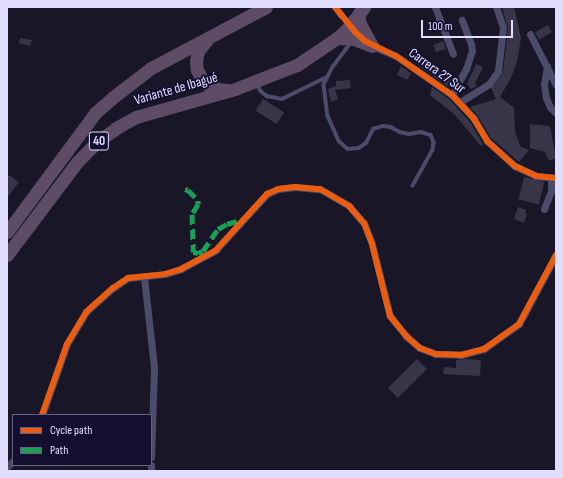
<!DOCTYPE html>
<meta charset="utf-8">
<style>
body{margin:0}
#map{position:relative;width:563px;height:478px;overflow:hidden;background:#191628;font-family:"Sofia Sans Condensed",sans-serif}
div>[style]{position:absolute}
[style*='--x']{left:calc(var(--x)*1px);top:calc(var(--y)*1px);width:calc(var(--w)*1px);rotate:calc(var(--a)*1deg)}
.building>*{inset:0;background:#383549;transform-origin:0 0}
.lane>*{height:3.5px;margin:-1.75px;padding:0 1.75px;transform-origin:1.75px;border-radius:1.75px;background:#4c4b69}
.street>*{height:7px;margin:-3.5px;padding:0 3.5px;transform-origin:3.5px;border-radius:3.5px;background:#4c4b69}
.highway>*{height:13px;margin:-6.5px;padding:0 6.5px;transform-origin:6.5px;border-radius:6.5px;background:#5e4c67}
.quiet>*{height:5px;margin-top:-2.5px;transform-origin:0;background:repeating-linear-gradient(90deg,#1a9f57 0 10px,transparent 0 15px)}
.cycleway>*{height:6px;margin:-3px;padding:0 3px;transform-origin:3px;border-radius:3px;background:#e95d12}
span{translate:-50% -50%;white-space:nowrap;text-align:center;line-height:1.15;-webkit-text-stroke:4px #140f2f;paint-order:stroke}
.shield-label span{padding:1px 3px;background:#140f2f;border:1px solid;border-radius:3px;-webkit-text-stroke-width:0}
.shield-label{font-size:13px;color:#e0ddff;font-weight:700}
.street-label{font-size:14px;color:#e0ddff}
.frame{position:absolute;inset:0;border:8px solid #e0ddff;pointer-events:none}
.legend{position:absolute;left:12px;top:414px;width:140px;height:52px;box-sizing:border-box;background:#140f2f;border:1px solid #666182;margin:0;padding:5px 7px;list-style:none;font-size:12px;color:#e0ddff}
.legend li{display:flex;align-items:center;gap:8px;height:20px}
.legend b{width:20px;border:1px solid #666182}
.scale{position:absolute;left:421px;top:20px;width:92px;height:18px;box-sizing:border-box;border:2px solid #e0ddff;border-top:0;padding-left:5px;font-size:12px;line-height:14px;white-space:nowrap;color:#e0ddff;-webkit-text-stroke:3px #140f2f;paint-order:stroke}
</style>
<div id="map">
<div class="building">
<div style="clip-path:polygon(502px 7px,514px 7px,521px 38px,517px 62px,511px 78px,500px 97px,514px 108px,515px 131px,520px 146px,529px 150px,519px 162px,491px 138px,478px 116px,470px 107px,496px 99px,491px 88px,503px 72px,508px 28px)"></div>
<div style="left:548px;top:25px;width:8px;height:15px;rotate:60deg"></div>
<div style="clip-path:polygon(20px 38px,32px 40px,30px 46px,19px 43px)"></div>
<div style="clip-path:polygon(443px 41px,446px 49px,436px 52px,433px 45px)"></div>
<div style="clip-path:polygon(421px 61px,454px 80px,450px 88px,418px 65px)"></div>
<div style="clip-path:polygon(476px 64px,483px 67px,475px 83px,477px 86px,471px 89px,467px 84px)"></div>
<div style="clip-path:polygon(401px 66px,411px 73px,407px 80px,397px 75px)"></div>
<div style="clip-path:polygon(350px 80px,351px 88px,335px 90px,338px 99px,331px 102px,328px 89px,336px 86px,336px 81px)"></div>
<div style="clip-path:polygon(432px 87px,449px 99px,470px 122px,483px 144px,481px 146px,454px 114px,430px 95px)"></div>
<div style="left:263px;top:99px;width:25px;height:14px;rotate:32deg"></div>
<div style="clip-path:polygon(530px 124px,550px 126px,556px 158px,549px 161px,545px 152px,530px 148px)"></div>
<div style="clip-path:polygon(9px 175px,19px 182px,7px 198px,7px 178px)"></div>
<div style="left:524px;top:177px;width:21px;height:23px;rotate:14deg"></div>
<div style="clip-path:polygon(518px 207px,526px 210px,525px 213px,527px 214px,524px 223px,514px 219px)"></div>
<div style="left:417px;top:359px;width:14px;height:41px;rotate:45deg"></div>
<div style="clip-path:polygon(465px 359px,481px 360px,480px 376px,443px 374px,444px 367px,456px 368px,456px 360px)"></div>
</div>
<div class="lane">
<div style="--x:352;--y:42;--w:31;--a:127"></div>
<div style="--x:333;--y:67;--w:20;--a:117"></div>
<div style="--x:324;--y:85;--w:31;--a:83"></div>
<div style="--x:328;--y:116;--w:27;--a:66"></div>
<div style="--x:339;--y:141;--w:12;--a:42"></div>
<div style="--x:348;--y:149;--w:11;--a:-5"></div>
<div style="--x:359;--y:148;--w:9;--a:-36"></div>
<div style="--x:366;--y:143;--w:16;--a:-63"></div>
<div style="--x:373;--y:129;--w:10;--a:-17"></div>
<div style="--x:383;--y:126;--w:8;--a:7"></div>
<div style="--x:391;--y:127;--w:10;--a:29"></div>
<div style="--x:400;--y:132;--w:9;--a:13"></div>
<div style="--x:409;--y:134;--w:12;--a:-9"></div>
<div style="--x:421;--y:132;--w:10;--a:17"></div>
<div style="--x:431;--y:135;--w:8;--a:67"></div>
<div style="--x:434;--y:142;--w:8;--a:97"></div>
<div style="--x:433;--y:150;--w:41;--a:119.1"></div>
<div style="--x:257;--y:84;--w:8;--a:60"></div>
<div style="--x:261;--y:91;--w:8;--a:40"></div>
<div style="--x:267;--y:96;--w:15;--a:11"></div>
<div style="--x:282;--y:99;--w:50;--a:-26.1"></div>
</div>
<div class="street">
<div style="--x:335;--y:7;--w:10;--a:53"></div>
<div style="--x:435;--y:7;--w:50;--a:69"></div>
<div style="--x:530;--y:34;--w:57;--a:63"></div>
<div style="--x:370;--y:45;--w:28;--a:23"></div>
<div style="--x:396;--y:56;--w:68;--a:34.9"></div>
<div style="--x:452;--y:95;--w:33;--a:47"></div>
<div style="--x:474;--y:119;--w:26;--a:59"></div>
<div style="--x:487;--y:141;--w:38;--a:42"></div>
<div style="--x:515;--y:166;--w:23;--a:25"></div>
<div style="--x:536;--y:176;--w:20;--a:6"></div>
<div style="--x:547;--y:66;--w:18;--a:99"></div>
<div style="--x:544;--y:84;--w:14;--a:82"></div>
<div style="--x:546;--y:98;--w:10;--a:66"></div>
<div style="--x:550;--y:107;--w:8;--a:45"></div>
<div style="--x:452;--y:95;--w:30;--a:-62"></div>
<div style="--x:466;--y:69;--w:19;--a:-72"></div>
<div style="--x:472;--y:51;--w:7;--a:-98"></div>
<div style="--x:471;--y:44;--w:26;--a:-111"></div>
<div style="--x:460;--y:102;--w:34;--a:-32"></div>
<div style="--x:489;--y:84;--w:16;--a:-55"></div>
<div style="--x:498;--y:71;--w:44;--a:-83.5"></div>
<div style="--x:503;--y:27;--w:21;--a:-109"></div>
<div style="--x:544;--y:209;--w:19;--a:-69"></div>
<div style="--x:551;--y:191;--w:12;--a:-90"></div>
<div style="--x:144;--y:277;--w:92;--a:83.7"></div>
<div style="--x:154;--y:368;--w:89;--a:91.9"></div>
<div style="--x:42;--y:415;--w:75;--a:-70.6"></div>
<div style="--x:67;--y:344;--w:37;--a:-59"></div>
<div style="--x:86;--y:312;--w:36;--a:-42"></div>
<div style="--x:113;--y:288;--w:18;--a:-34"></div>
<div style="--x:128;--y:278;--w:37;--a:-6"></div>
<div style="--x:165;--y:274;--w:17;--a:-17"></div>
<div style="--x:181;--y:269;--w:40;--a:-28"></div>
<div style="--x:216;--y:250;--w:76;--a:-47.7"></div>
<div style="--x:267;--y:194;--w:12;--a:-24"></div>
<div style="--x:278;--y:189;--w:17;--a:-7"></div>
<div style="--x:295;--y:187;--w:25;--a:5"></div>
<div style="--x:320;--y:189;--w:34;--a:30"></div>
<div style="--x:349;--y:206;--w:23;--a:49"></div>
<div style="--x:364;--y:223;--w:22;--a:69"></div>
<div style="--x:372;--y:244;--w:74;--a:76"></div>
<div style="--x:390;--y:316;--w:26;--a:51"></div>
<div style="--x:406;--y:336;--w:18;--a:41"></div>
<div style="--x:420;--y:348;--w:17;--a:21"></div>
<div style="--x:436;--y:354;--w:25;--a:2"></div>
<div style="--x:461;--y:355;--w:24;--a:-15"></div>
<div style="--x:484;--y:349;--w:43;--a:-35.5"></div>
<div style="--x:519;--y:324;--w:78;--a:-61.8"></div>
<div style="--x:7;--y:467;--w:8;--a:-45"></div>
<div style="--x:151;--y:471;--w:6;--a:-90"></div>
</div>
<div class="highway">
<div style="--x:361;--y:10;--w:6;--a:121"></div>
<div style="--x:358;--y:15;--w:9;--a:77"></div>
<div style="--x:360;--y:24;--w:25;--a:61"></div>
<div style="--x:337;--y:38;--w:17;--a:3"></div>
<div style="--x:354;--y:39;--w:19;--a:21"></div>
<div style="--x:207;--y:40;--w:14;--a:129"></div>
<div style="--x:198;--y:51;--w:10;--a:101"></div>
<div style="--x:196;--y:61;--w:9;--a:84"></div>
<div style="--x:197;--y:70;--w:10;--a:61"></div>
<div style="--x:202;--y:79;--w:10;--a:45"></div>
<div style="--x:209;--y:86;--w:9;--a:18"></div>
<div style="--x:218;--y:89;--w:9;--a:6"></div>
<div style="--x:7;--y:232;--w:148;--a:-53.5"></div>
<div style="--x:95;--y:113;--w:23;--a:-41"></div>
<div style="--x:112;--y:98;--w:49;--a:-37.6"></div>
<div style="--x:151;--y:68;--w:130;--a:-27.9"></div>
<div style="--x:7;--y:255;--w:116;--a:-53"></div>
<div style="--x:77;--y:162;--w:28;--a:-45"></div>
<div style="--x:97;--y:142;--w:24;--a:-36"></div>
<div style="--x:116;--y:128;--w:23;--a:-29"></div>
<div style="--x:136;--y:117;--w:103;--a:-15.8"></div>
<div style="--x:235;--y:89;--w:66;--a:-21.2"></div>
<div style="--x:297;--y:65;--w:48;--a:-34"></div>
<div style="--x:337;--y:38;--w:13;--a:-42"></div>
<div style="--x:347;--y:29;--w:28;--a:-52"></div>
</div>
<div class="quiet">
<div style="--x:185;--y:189;--w:3;--a:18"></div>
<div style="--x:188;--y:190;--w:14;--a:45"></div>
<div style="--x:198;--y:200;--w:4;--a:90"></div>
<div style="--x:198;--y:204;--w:12;--a:121"></div>
<div style="--x:192;--y:214;--w:38;--a:88"></div>
<div style="--x:193;--y:252;--w:5;--a:11"></div>
<div style="--x:198;--y:253;--w:5;--a:-22"></div>
<div style="--x:203;--y:251;--w:27;--a:-56"></div>
<div style="--x:218;--y:229;--w:10;--a:-29"></div>
<div style="--x:227;--y:224;--w:17;--a:-17"></div>
</div>
<div class="cycleway">
<div style="--x:335;--y:7;--w:32;--a:51"></div>
<div style="--x:355;--y:32;--w:13;--a:42"></div>
<div style="--x:365;--y:41;--w:34;--a:26"></div>
<div style="--x:396;--y:56;--w:68;--a:34.9"></div>
<div style="--x:452;--y:95;--w:33;--a:47"></div>
<div style="--x:474;--y:119;--w:26;--a:59"></div>
<div style="--x:487;--y:141;--w:38;--a:42"></div>
<div style="--x:515;--y:166;--w:23;--a:25"></div>
<div style="--x:536;--y:176;--w:20;--a:6"></div>
<div style="--x:42;--y:415;--w:75;--a:-70.6"></div>
<div style="--x:67;--y:344;--w:37;--a:-59"></div>
<div style="--x:86;--y:312;--w:36;--a:-42"></div>
<div style="--x:113;--y:288;--w:18;--a:-34"></div>
<div style="--x:128;--y:278;--w:37;--a:-6"></div>
<div style="--x:165;--y:274;--w:17;--a:-17"></div>
<div style="--x:181;--y:269;--w:40;--a:-28"></div>
<div style="--x:216;--y:250;--w:76;--a:-47.7"></div>
<div style="--x:267;--y:194;--w:12;--a:-24"></div>
<div style="--x:278;--y:189;--w:17;--a:-7"></div>
<div style="--x:295;--y:187;--w:25;--a:5"></div>
<div style="--x:320;--y:189;--w:34;--a:30"></div>
<div style="--x:349;--y:206;--w:23;--a:49"></div>
<div style="--x:364;--y:223;--w:22;--a:69"></div>
<div style="--x:372;--y:244;--w:74;--a:76"></div>
<div style="--x:390;--y:316;--w:26;--a:51"></div>
<div style="--x:406;--y:336;--w:18;--a:41"></div>
<div style="--x:420;--y:348;--w:17;--a:21"></div>
<div style="--x:436;--y:354;--w:25;--a:2"></div>
<div style="--x:461;--y:355;--w:24;--a:-15"></div>
<div style="--x:484;--y:349;--w:43;--a:-35.5"></div>
<div style="--x:519;--y:324;--w:78;--a:-61.8"></div>
</div>
<div class="shield-label">
<span style="left:99px;top:141px">40</span>
</div>
<div class="street-label">
<span style="left:437px;top:71px;rotate:36deg">Carrera 27 Sur</span>
<span style="left:176px;top:89px;rotate:-16deg">Variante de Ibagué</span>
</div>
<div class="frame"></div>
<ul class="legend">
<li><b style="height:5px;background:#e95d12"></b>Cycle path</li>
<li><b style="height:5px;background:#1a9f57"></b>Path</li>
</ul>
<div class="scale">100 m</div>
</div>
